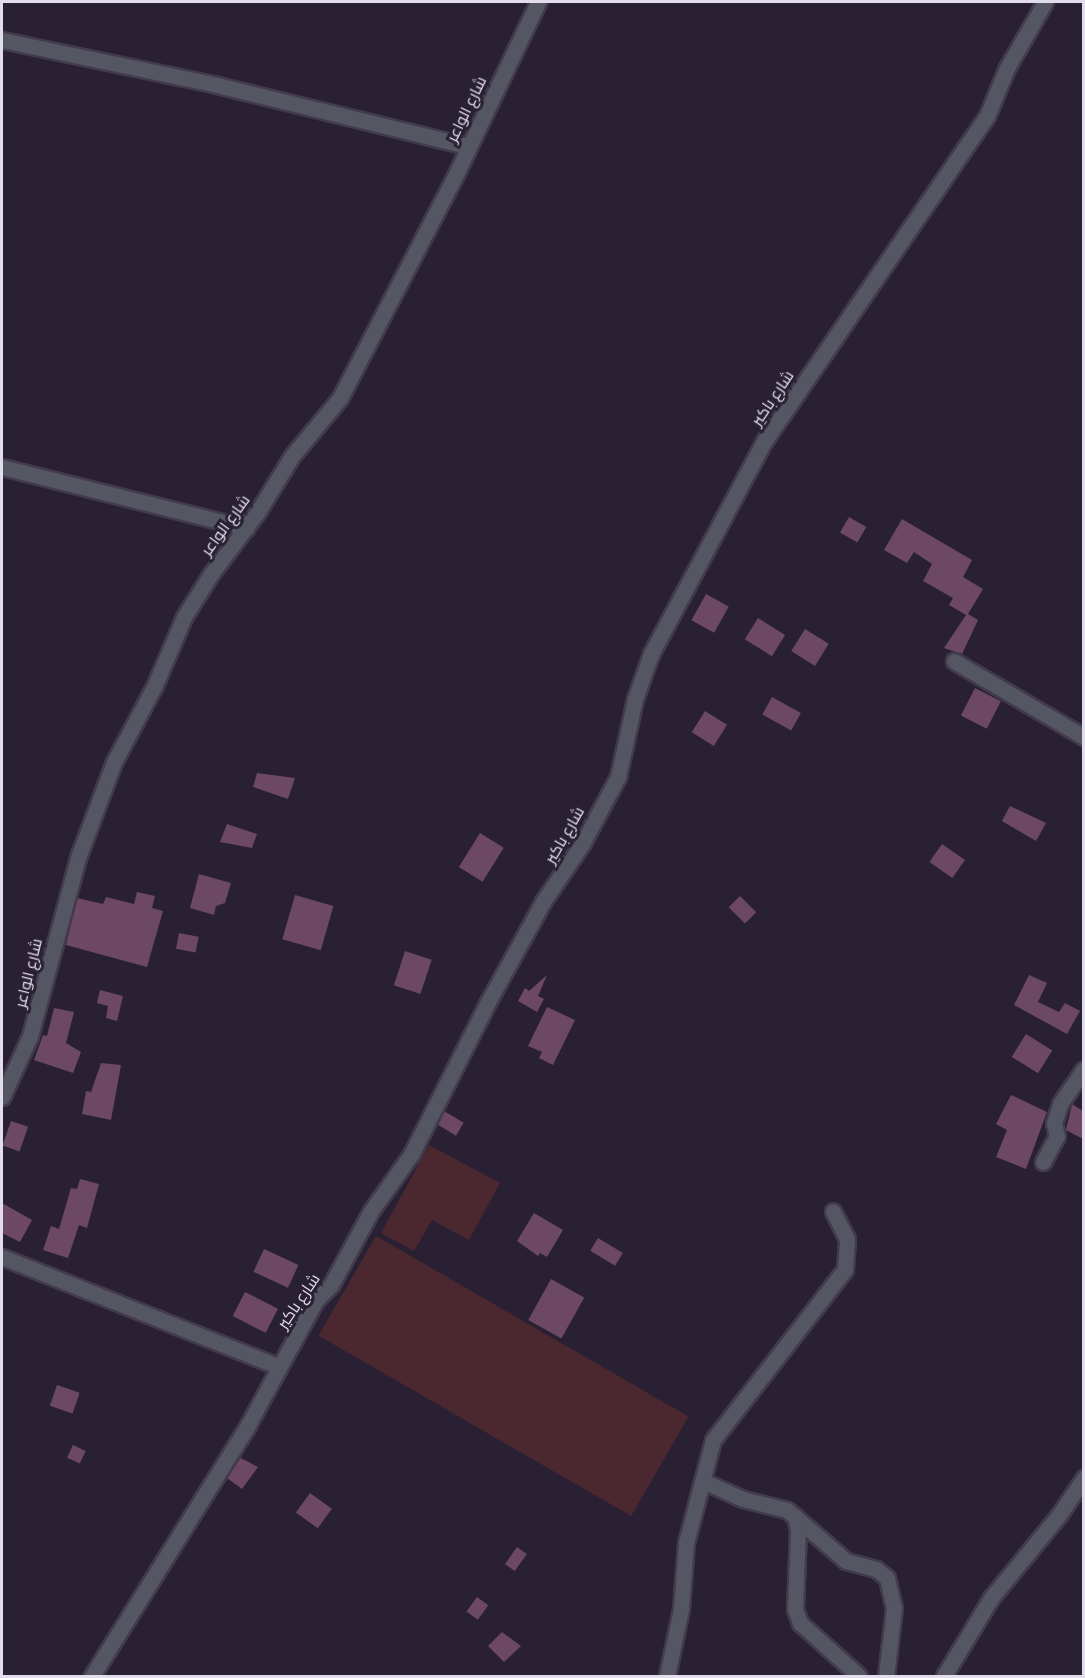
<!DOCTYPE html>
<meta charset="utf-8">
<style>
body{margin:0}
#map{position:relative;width:1085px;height:1678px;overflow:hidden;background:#292034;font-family:Barlow,Cairo,sans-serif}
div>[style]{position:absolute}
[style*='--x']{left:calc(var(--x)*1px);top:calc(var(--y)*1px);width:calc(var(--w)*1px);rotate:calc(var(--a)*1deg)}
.green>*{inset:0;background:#4b272f;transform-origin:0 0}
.building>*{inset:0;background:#6c4863;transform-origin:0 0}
.roads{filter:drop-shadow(2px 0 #433a4d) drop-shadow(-2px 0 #433a4d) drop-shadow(0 2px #433a4d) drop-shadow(0 -2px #433a4d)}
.minor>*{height:15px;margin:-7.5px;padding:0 7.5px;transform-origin:7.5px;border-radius:7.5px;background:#545761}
span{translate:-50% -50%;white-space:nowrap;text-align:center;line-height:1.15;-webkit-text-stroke:6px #292034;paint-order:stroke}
.street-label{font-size:16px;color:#e2ddea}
.frame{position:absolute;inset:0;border:3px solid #e2ddea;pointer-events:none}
</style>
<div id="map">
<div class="green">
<div style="clip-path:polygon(429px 1145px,500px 1183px,469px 1240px,432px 1220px,414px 1251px,381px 1233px)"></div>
<div style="left:376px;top:1236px;width:361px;height:115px;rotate:30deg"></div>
</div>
<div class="building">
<div style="left:849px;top:517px;width:20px;height:18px;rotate:30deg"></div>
<div style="clip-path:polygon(902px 519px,972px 560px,963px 577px,983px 589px,968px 614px,978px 620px,962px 654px,944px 648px,966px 615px,949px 605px,953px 598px,923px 581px,932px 564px,914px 552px,907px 563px,884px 550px)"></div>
<div style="left:706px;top:594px;width:26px;height:30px;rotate:29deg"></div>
<div style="left:758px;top:618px;width:32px;height:25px;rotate:32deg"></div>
<div style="left:805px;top:629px;width:28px;height:26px;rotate:32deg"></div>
<div style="left:975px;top:688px;width:29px;height:31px;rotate:27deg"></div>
<div style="left:772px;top:697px;width:33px;height:20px;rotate:29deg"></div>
<div style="left:705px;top:711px;width:26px;height:25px;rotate:32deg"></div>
<div style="clip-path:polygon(257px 773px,295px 778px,288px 799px,253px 787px)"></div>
<div style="clip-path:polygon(1010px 806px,1046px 823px,1036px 841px,1002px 821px)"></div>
<div style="clip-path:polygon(227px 824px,257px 834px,252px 848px,220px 842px)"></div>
<div style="left:480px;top:833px;width:28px;height:40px;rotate:32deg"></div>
<div style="left:942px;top:844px;width:28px;height:22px;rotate:35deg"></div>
<div style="clip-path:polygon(199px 874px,231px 883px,225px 903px,216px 906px,214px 915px,190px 908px)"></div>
<div style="clip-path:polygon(137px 892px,155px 896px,152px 908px,163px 911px,147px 967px,66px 945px,77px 898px,103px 904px,106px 897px,134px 904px)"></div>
<div style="left:295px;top:895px;width:40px;height:46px;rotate:16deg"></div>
<div style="left:740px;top:896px;width:23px;height:16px;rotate:45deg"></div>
<div style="left:179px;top:933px;width:20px;height:16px;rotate:11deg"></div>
<div style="left:405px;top:951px;width:28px;height:36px;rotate:18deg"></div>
<div style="clip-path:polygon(547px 975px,538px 996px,544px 999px,537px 1012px,518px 1001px,525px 988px,529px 991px)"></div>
<div style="clip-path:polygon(1029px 975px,1047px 983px,1038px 1002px,1059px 1012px,1065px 1003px,1080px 1011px,1067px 1034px,1014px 1005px)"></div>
<div style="clip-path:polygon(100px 990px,123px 996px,117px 1021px,106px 1018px,108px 1006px,97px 1003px)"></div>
<div style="clip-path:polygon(547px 1007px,575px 1020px,553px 1065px,539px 1058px,542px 1052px,528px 1046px)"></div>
<div style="clip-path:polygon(54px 1008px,74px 1012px,66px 1043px,81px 1052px,73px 1073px,34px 1060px,43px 1035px,47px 1036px)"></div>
<div style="left:1026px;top:1034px;width:31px;height:27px;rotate:32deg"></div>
<div style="clip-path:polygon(101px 1063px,121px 1065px,111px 1120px,82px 1114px,86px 1091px,91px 1092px)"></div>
<div style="clip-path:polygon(1011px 1095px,1047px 1112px,1026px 1169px,996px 1157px,1007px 1130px,996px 1124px)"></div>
<div style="clip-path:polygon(1072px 1104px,1083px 1111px,1083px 1139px,1066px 1130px)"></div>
<div style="left:444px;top:1111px;width:23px;height:15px;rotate:31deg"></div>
<div style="left:11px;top:1121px;width:18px;height:26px;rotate:19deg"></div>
<div style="clip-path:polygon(80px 1179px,99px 1184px,87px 1228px,79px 1225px,68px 1258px,43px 1250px,51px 1226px,59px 1229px,71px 1188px,77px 1189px)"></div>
<div style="clip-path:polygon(2px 1203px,32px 1220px,20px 1242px,2px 1233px)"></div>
<div style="clip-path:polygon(534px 1213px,563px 1230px,547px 1257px,540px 1253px,538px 1256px,517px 1241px)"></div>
<div style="left:598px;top:1238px;width:29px;height:15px;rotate:31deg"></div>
<div style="left:264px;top:1249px;width:38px;height:25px;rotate:25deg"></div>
<div style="left:551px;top:1279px;width:38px;height:47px;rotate:29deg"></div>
<div style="left:245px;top:1292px;width:37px;height:27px;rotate:27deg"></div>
<div style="left:57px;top:1385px;width:24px;height:22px;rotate:19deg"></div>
<div style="left:73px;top:1445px;width:14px;height:14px;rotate:25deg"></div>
<div style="clip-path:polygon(239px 1457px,258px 1467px,242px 1489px,227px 1478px)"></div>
<div style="left:310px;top:1493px;width:27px;height:24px;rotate:36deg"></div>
<div style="left:517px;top:1547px;width:12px;height:21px;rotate:35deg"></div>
<div style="left:477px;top:1597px;width:14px;height:18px;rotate:36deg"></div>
<div style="clip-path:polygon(502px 1632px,521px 1646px,504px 1662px,488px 1646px)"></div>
</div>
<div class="roads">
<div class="minor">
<div style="--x:2;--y:40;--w:220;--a:11.8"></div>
<div style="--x:217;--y:85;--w:258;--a:13.7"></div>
<div style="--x:2;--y:467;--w:252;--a:14"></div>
<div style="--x:954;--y:661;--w:151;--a:30.3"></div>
<div style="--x:2;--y:1097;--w:67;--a:-65.3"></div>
<div style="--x:30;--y:1036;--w:188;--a:-74.9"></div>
<div style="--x:79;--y:855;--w:99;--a:-69.4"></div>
<div style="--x:114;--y:762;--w:87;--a:-62"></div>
<div style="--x:155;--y:685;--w:74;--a:-66.9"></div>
<div style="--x:184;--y:617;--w:51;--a:-57.9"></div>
<div style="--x:211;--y:574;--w:76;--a:-53"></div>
<div style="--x:257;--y:513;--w:67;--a:-58.4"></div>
<div style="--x:292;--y:456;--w:75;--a:-50.4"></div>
<div style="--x:340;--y:398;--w:257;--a:-62.6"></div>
<div style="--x:458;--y:170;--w:186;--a:-64.5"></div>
<div style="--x:1043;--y:1162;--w:30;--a:-62"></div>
<div style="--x:1057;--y:1136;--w:13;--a:-103"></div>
<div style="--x:1054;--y:1123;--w:20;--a:-72"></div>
<div style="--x:1060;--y:1104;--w:42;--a:-55.6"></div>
<div style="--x:2;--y:1257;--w:296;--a:21.6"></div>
<div style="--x:703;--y:1481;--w:44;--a:24.2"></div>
<div style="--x:743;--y:1499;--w:45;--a:14"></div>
<div style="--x:787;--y:1510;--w:78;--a:40.8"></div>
<div style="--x:846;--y:1561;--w:31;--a:15"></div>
<div style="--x:876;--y:1569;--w:14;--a:39"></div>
<div style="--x:887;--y:1578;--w:31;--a:77"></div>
<div style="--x:894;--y:1608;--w:68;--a:96.7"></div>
<div style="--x:795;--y:1516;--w:14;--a:78"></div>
<div style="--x:798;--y:1530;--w:79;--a:92.2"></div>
<div style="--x:795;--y:1609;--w:15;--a:70"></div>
<div style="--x:800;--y:1623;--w:79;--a:41.9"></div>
<div style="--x:92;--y:1676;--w:296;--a:-58.1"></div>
<div style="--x:248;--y:1425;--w:142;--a:-61.5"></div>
<div style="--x:316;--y:1300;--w:21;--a:-45"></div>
<div style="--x:331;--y:1285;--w:84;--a:-61.6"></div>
<div style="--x:371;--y:1211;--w:71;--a:-54.7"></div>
<div style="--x:412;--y:1153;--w:169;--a:-63.3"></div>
<div style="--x:488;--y:1002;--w:116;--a:-61.2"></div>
<div style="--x:544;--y:900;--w:68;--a:-55.8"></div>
<div style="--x:582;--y:844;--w:76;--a:-61.8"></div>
<div style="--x:618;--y:777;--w:80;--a:-77.7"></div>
<div style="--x:635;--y:699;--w:48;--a:-70.4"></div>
<div style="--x:651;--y:654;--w:242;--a:-62"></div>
<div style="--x:765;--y:440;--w:393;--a:-55.6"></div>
<div style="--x:987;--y:116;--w:52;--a:-67.4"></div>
<div style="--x:1007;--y:68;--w:76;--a:-60.1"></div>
<div style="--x:667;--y:1676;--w:68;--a:-78.2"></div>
<div style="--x:681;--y:1609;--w:66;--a:-85.7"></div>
<div style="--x:686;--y:1543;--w:106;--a:-75.3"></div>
<div style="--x:713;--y:1440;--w:216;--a:-52.3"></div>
<div style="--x:845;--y:1269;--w:30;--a:-86"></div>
<div style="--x:847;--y:1239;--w:31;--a:-117"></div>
<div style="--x:944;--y:1676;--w:91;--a:-58.9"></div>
<div style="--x:991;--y:1598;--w:107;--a:-50.7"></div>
<div style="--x:1059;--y:1515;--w:45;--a:-56"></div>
</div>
</div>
<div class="street-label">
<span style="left:466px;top:109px;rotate:-64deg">شارع الواعر</span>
<span style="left:772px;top:398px;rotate:-56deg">شارع باكير</span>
<span style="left:225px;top:525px;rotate:-54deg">شارع الواعر</span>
<span style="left:564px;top:835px;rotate:-60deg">شارع باكير</span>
<span style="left:28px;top:973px;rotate:-76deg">شارع الواعر</span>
<span style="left:298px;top:1301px;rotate:-56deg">شارع باكير</span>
</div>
<div class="frame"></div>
</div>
